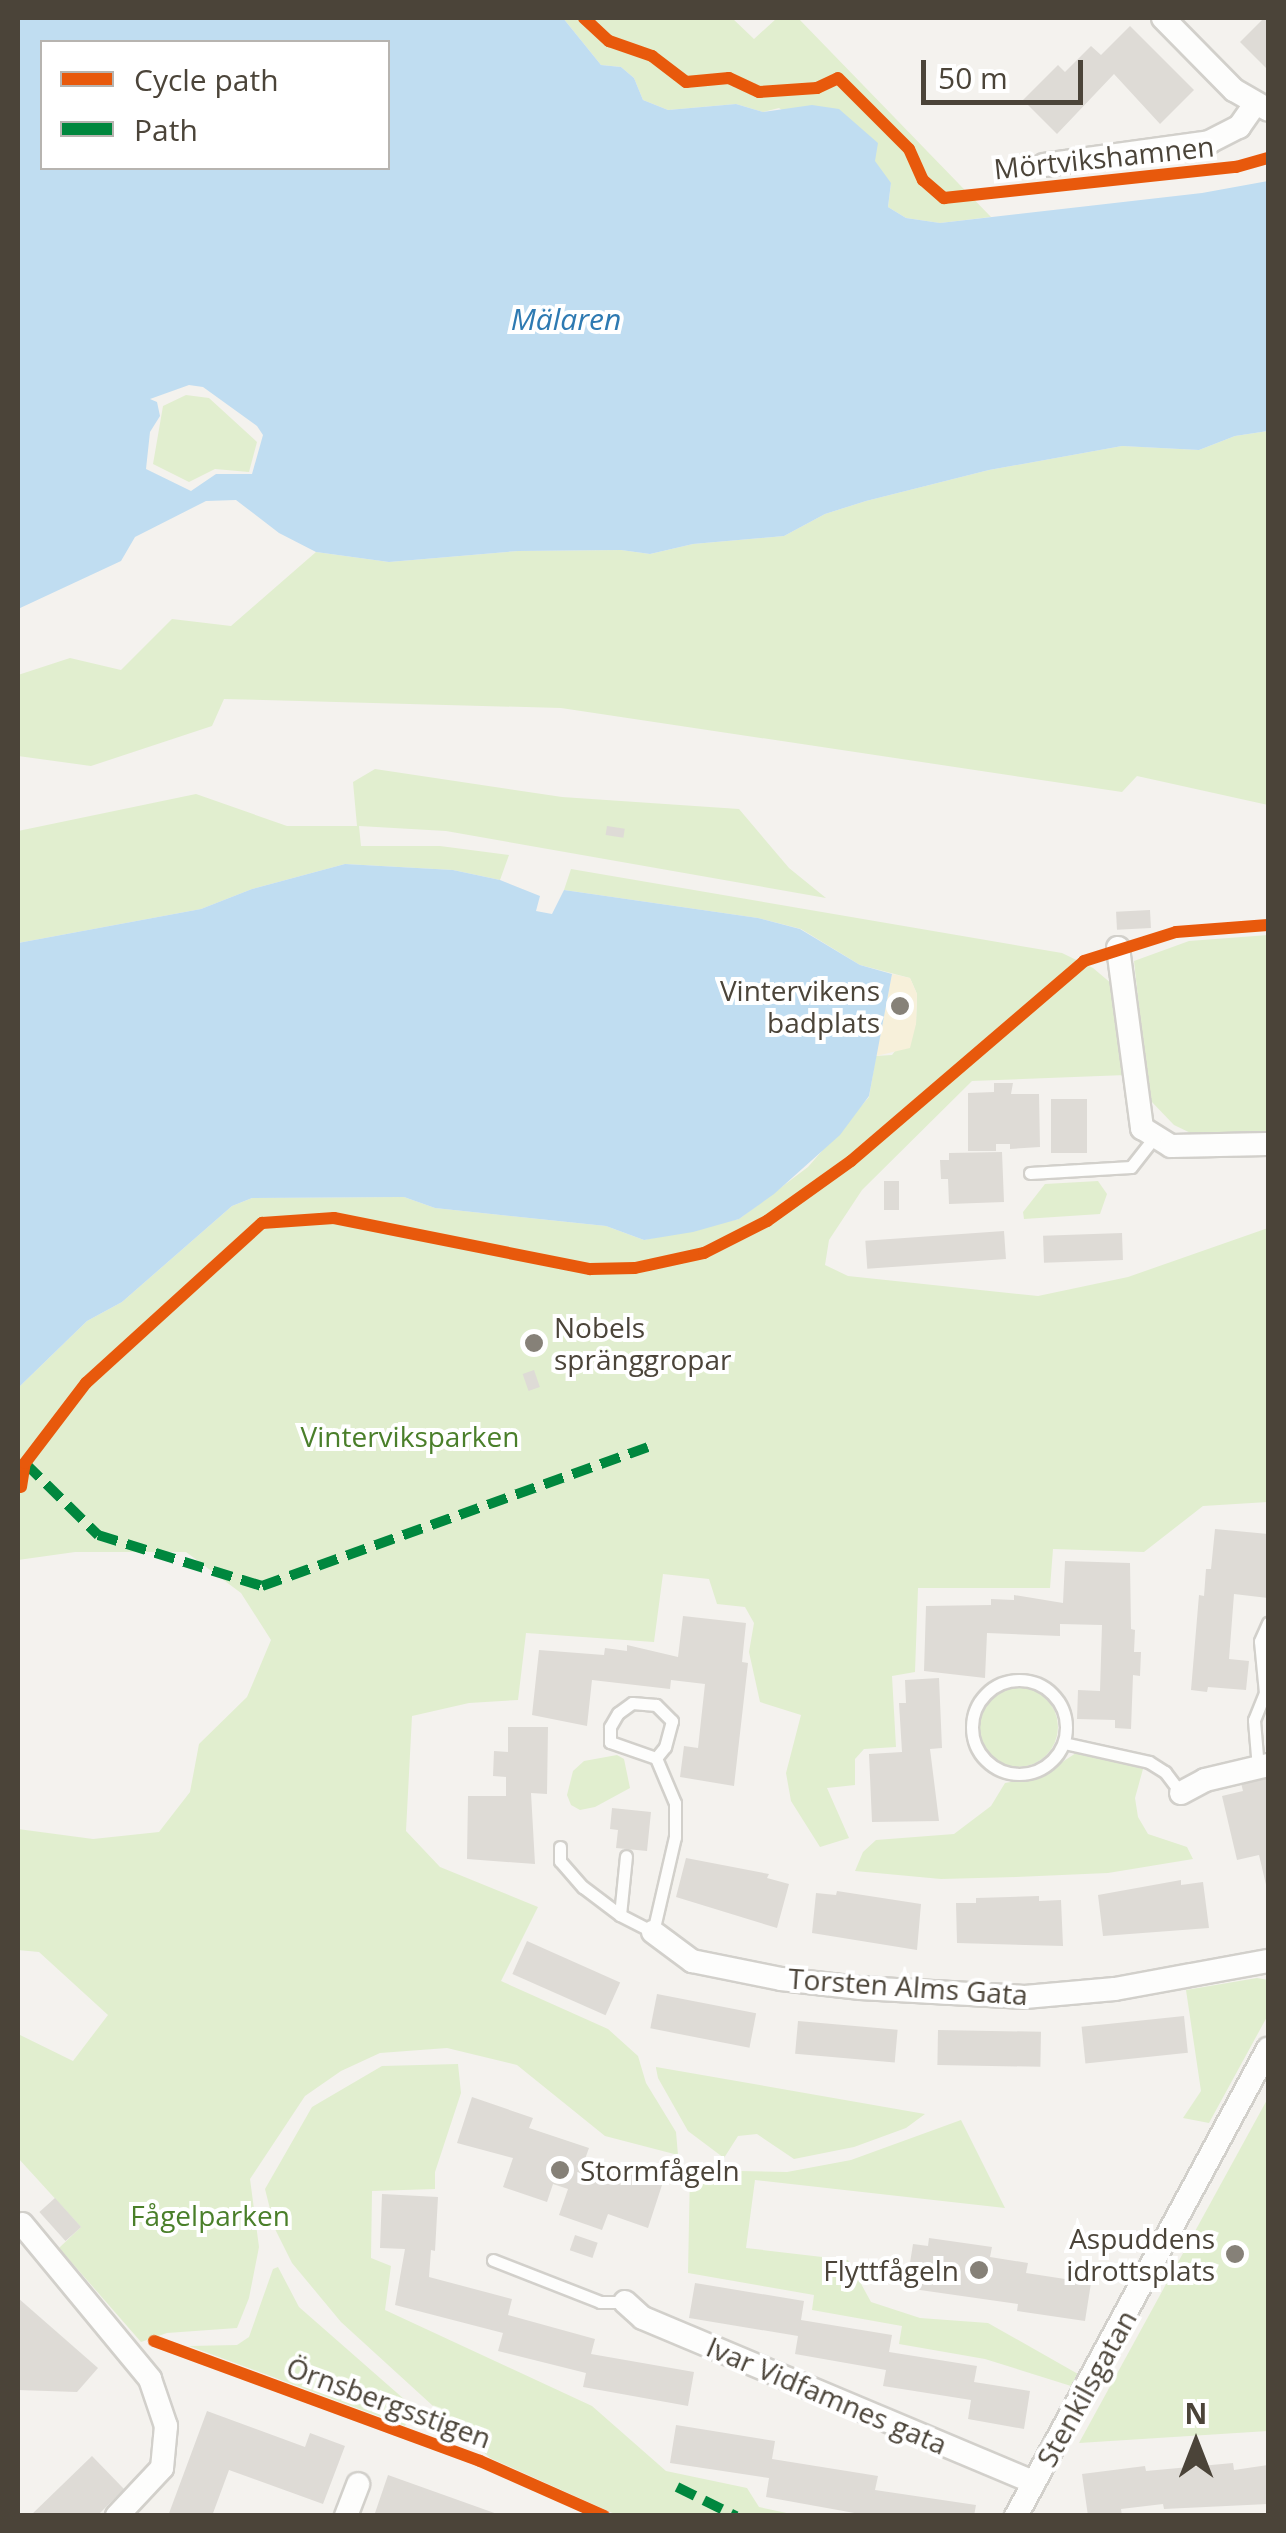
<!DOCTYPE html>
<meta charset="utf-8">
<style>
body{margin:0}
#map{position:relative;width:1286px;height:2533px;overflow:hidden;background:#f4f2ee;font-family:"Open Sans",sans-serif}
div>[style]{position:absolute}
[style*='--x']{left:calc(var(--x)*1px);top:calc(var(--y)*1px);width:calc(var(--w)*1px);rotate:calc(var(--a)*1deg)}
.green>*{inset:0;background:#e1eecf}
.round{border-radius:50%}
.sand>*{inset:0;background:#f7f0da}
.water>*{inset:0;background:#c0ddf1}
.building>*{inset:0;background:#dedbd6;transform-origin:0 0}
.roads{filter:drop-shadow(2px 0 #d2d0cb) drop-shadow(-2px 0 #d2d0cb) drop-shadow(0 2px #d2d0cb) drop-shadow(0 -2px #d2d0cb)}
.lane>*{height:11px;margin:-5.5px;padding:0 5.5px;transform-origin:5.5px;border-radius:5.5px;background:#fdfdfc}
.lane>.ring{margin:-5.5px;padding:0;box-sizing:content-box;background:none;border:11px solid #fdfdfc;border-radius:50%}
.street>*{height:22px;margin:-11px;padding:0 11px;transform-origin:11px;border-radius:11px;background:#fdfdfc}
.quiet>*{height:10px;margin-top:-5px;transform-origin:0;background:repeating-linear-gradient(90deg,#00873e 0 20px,transparent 0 30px)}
.cycleway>*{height:12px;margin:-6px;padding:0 6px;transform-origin:6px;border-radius:6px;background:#e8590c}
.dots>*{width:28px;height:28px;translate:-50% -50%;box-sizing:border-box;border:5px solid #fff;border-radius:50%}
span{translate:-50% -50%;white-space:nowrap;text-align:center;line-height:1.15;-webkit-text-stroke:8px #fff;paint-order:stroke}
.street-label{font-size:28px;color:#4b4439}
.poi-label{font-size:28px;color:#4b4439}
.right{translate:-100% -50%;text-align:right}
.left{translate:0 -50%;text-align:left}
.park-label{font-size:28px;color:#4a7f2a}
.water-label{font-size:30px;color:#2e7ab2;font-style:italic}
.frame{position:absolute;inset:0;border:20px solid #4b4439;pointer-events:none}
.legend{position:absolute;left:40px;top:40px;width:350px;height:130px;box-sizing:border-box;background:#fff;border:2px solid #b7b4b0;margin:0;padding:12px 18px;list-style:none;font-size:30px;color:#4b4439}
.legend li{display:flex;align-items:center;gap:20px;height:50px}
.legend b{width:50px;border:2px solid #b7b4b0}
.north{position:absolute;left:1146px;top:2393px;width:100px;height:100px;-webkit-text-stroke:8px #fff;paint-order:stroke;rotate:0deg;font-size:28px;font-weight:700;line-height:40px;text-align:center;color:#4b4439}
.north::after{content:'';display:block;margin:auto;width:35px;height:45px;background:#4b4439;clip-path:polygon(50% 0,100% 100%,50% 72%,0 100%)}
.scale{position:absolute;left:921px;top:60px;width:162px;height:45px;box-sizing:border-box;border:5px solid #4b4439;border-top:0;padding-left:12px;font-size:30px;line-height:35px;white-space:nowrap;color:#4b4439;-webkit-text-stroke:8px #fff;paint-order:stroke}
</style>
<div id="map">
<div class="green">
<div style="clip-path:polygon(563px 18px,732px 18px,754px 39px,777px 18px,798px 18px,991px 217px,940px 223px,906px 218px,888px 207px,891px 183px,779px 108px,763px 112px,736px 104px,668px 110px,643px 100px,634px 78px,621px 67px,601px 65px)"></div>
<div style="clip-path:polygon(186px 395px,209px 398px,257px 442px,249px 472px,215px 469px,189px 482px,153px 464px,163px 406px)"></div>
<div style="clip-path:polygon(1268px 431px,1268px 805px,1137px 776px,1122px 792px,561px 708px,224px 699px,212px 726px,91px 766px,18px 756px,18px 675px,70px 658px,121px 670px,172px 619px,231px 626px,316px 552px,389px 562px,518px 551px,621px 550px,650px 554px,693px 544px,784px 536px,825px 514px,866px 501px,989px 470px,1122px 446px,1199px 450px,1235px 436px)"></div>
<div style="clip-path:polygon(375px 769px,562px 797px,739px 809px,789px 868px,826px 898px,446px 831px,359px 826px,361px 846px,440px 846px,509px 855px,500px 880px,453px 870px,345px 864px,252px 889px,201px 909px,18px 943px,18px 831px,196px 794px,287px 826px,357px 826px,353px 782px)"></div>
<div style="clip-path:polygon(571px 869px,1062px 953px,1093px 968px,1112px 984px,1126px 1075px,972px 1081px,862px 1190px,829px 1240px,825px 1265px,848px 1276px,1038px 1296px,1128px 1277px,1268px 1228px,1268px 1502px,1203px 1506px,1144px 1552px,1053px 1549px,1050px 1588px,918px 1588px,915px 1672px,892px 1676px,896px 1747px,864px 1749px,855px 1759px,855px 1785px,827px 1788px,849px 1838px,820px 1847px,791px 1801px,786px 1773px,801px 1715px,760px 1702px,749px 1652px,754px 1623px,745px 1607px,717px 1604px,709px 1579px,663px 1574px,654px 1642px,526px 1633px,518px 1700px,469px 1703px,412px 1716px,406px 1831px,440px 1867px,538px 1907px,501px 1981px,608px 2029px,638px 2056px,646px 2083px,676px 2132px,678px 2155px,605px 2136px,517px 2065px,447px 2048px,380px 2053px,341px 2071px,305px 2096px,250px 2179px,259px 2247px,249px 2298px,237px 2328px,167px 2333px,141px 2342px,59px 2248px,81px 2227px,18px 2158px,18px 2034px,73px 2061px,108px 2015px,39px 1952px,18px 1950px,18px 1829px,93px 1839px,159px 1832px,190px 1792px,199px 1744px,247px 1697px,271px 1640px,241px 1593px,186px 1552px,75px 1552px,18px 1560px,18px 1388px,87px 1321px,122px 1302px,232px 1206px,252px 1198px,404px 1197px,435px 1208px,606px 1226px,644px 1240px,739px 1219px,808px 1167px,869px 1097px,876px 1056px,892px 1055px,916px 1024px,917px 994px,910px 978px,860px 965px,801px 929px,758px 918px,564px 890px)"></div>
<div style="clip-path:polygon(1268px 935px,1268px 1136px,1201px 1138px,1174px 1125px,1149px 1099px,1134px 961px,1189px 941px)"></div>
<div style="clip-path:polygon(1098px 1181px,1107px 1194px,1100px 1214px,1024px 1219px,1023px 1212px,1045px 1184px)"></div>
<div class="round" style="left:978px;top:1687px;width:80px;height:80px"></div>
<div style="clip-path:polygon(1079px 1751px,1143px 1769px,1135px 1798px,1138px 1817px,1148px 1834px,1187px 1847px,1193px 1859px,1108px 1873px,1016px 1877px,941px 1879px,855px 1871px,863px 1852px,876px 1840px,954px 1834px,991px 1806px,1005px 1783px,1041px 1776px)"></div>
<div style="clip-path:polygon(617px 1755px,624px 1759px,630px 1788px,595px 1807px,580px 1810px,571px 1805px,567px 1795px,573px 1771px,584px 1761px)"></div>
<div style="clip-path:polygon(1257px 1978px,1268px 1980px,1268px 2015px,1209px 2123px,1183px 2118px,1201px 2091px,1186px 1990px)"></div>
<div style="clip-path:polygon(458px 2064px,461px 2093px,435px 2172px,435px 2189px,372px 2191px,371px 2258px,391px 2266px,385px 2310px,592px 2406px,666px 2471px,747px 2488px,759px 2507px,796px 2515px,617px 2515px,490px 2458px,341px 2322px,292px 2263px,275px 2229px,265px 2189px,312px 2107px,382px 2066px)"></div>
<div style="clip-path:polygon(656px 2068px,656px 2067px,925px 2114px,906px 2128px,854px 2147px,794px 2159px,757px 2134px,738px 2136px,724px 2158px,688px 2131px,658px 2078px)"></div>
<div style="clip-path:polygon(1268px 2098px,1268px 2431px,1079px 2443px)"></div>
<div style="clip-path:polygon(961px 2120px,1005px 2208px,755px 2180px,746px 2248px,848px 2260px,871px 2302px,920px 2318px,988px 2323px,1078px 2374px,1071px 2386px,985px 2359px,899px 2344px,902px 2326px,812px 2310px,814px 2295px,688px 2273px,690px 2170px,787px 2172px,851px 2160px)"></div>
<div style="clip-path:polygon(278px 2267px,299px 2307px,413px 2407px,405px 2426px,189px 2346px,237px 2345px,249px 2337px,273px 2269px)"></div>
</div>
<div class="sand">
<div style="clip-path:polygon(892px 974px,910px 978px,917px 994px,916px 1024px,910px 1048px,876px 1056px)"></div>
</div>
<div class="water">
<div style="clip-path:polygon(evenodd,18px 18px,563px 18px,601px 65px,621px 67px,634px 78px,643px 100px,668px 110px,736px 104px,763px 112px,812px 105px,839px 109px,878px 143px,875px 161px,891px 183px,888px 207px,906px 218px,940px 223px,1202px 193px,1268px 181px,1268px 431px,1235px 436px,1199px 450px,1122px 446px,989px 470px,866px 501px,825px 514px,784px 536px,693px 544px,650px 554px,621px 550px,518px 551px,389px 562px,316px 552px,279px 533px,236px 500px,206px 501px,135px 537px,121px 561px,18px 609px,18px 18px,42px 42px,388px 42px,388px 168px,42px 168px,42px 42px,18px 18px,189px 385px,203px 387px,257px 426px,263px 435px,252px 474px,216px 474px,191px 491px,146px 469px,150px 432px,160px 416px,157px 402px,150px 399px,189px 385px)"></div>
<div style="clip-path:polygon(345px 864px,453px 870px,500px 880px,540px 896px,536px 911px,552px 914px,564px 890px,758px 918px,800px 929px,860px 965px,892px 974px,869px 1096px,840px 1135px,774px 1194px,739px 1219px,693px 1232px,644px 1240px,606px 1226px,435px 1208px,404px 1197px,252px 1198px,232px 1206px,122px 1302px,87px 1321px,18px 1388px,18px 943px,201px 909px,252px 889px)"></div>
</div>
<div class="building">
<div style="clip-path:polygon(1264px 18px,1268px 18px,1268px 70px,1240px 42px)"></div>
<div style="clip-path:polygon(1130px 26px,1194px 90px,1160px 124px,1114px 74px,1057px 134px,1023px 100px,1058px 65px,1065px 72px,1091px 46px,1101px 55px)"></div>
<div style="left:607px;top:826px;width:18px;height:9px;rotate:9deg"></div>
<div style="left:1150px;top:910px;width:18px;height:34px;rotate:87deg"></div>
<div style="clip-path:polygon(994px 1083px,1013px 1083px,1011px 1094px,1039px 1094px,1040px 1147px,1010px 1149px,1010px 1144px,996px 1144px,996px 1151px,968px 1151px,968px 1093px,994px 1092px)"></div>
<div style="left:1051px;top:1099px;width:36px;height:54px"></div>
<div style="clip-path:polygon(1002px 1152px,1004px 1202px,949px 1204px,948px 1179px,941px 1179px,940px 1160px,949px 1160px,949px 1153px)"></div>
<div style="left:884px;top:1181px;width:15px;height:29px"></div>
<div style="left:1004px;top:1231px;width:28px;height:139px;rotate:86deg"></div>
<div style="left:1122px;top:1233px;width:27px;height:79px;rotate:88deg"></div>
<div style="left:534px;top:1370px;width:18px;height:12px;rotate:71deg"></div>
<div style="clip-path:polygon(1215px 1529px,1268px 1534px,1268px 1598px,1234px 1594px,1229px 1659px,1249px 1661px,1246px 1690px,1208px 1687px,1207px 1692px,1191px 1690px,1199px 1595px,1204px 1596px,1206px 1569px,1211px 1569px)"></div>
<div style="clip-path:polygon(1065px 1561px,1130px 1563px,1131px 1629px,1135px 1630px,1134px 1652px,1141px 1652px,1140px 1676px,1133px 1675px,1131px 1729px,1115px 1728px,1115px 1720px,1077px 1719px,1078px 1690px,1100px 1691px,1102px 1625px,1060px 1624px,1060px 1636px,987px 1633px,985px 1678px,924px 1671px,926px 1606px,991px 1605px,991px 1599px,1014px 1600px,1014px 1595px,1063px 1603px)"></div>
<div style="clip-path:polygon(683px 1616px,746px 1623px,742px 1662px,748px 1663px,734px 1786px,680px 1777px,684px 1746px,698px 1748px,705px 1684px,671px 1680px,670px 1689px,592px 1680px,587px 1726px,532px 1715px,539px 1650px,604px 1655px,605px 1648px,627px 1651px,627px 1645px,678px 1657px)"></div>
<div style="clip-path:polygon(939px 1678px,942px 1748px,930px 1749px,939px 1821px,872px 1822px,869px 1754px,902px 1752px,899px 1703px,906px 1703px,905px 1680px)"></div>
<div style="clip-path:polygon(508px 1727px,548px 1727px,547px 1794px,531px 1793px,535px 1864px,467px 1859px,468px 1796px,506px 1796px,506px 1777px,493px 1776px,494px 1751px,508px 1752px)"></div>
<div style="clip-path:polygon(1268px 1777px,1268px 1889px,1267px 1889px,1259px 1855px,1237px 1860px,1222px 1796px,1243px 1791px,1241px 1783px)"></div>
<div style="clip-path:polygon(612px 1808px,651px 1812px,647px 1851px,616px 1848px,618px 1830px,610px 1829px)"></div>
<div style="clip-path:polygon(686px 1858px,769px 1874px,767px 1878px,789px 1884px,777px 1928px,676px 1897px)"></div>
<div style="clip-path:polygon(1181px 1880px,1181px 1885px,1203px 1882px,1209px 1928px,1103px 1936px,1098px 1895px)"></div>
<div style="clip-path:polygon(837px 1891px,921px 1904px,917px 1950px,812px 1933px,816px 1893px,836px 1895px)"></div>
<div style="clip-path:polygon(1039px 1896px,1039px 1901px,1061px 1900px,1063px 1946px,957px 1943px,956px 1903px,976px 1903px,976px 1898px)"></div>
<div style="left:527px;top:1941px;width:102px;height:36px;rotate:24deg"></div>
<div style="left:657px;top:1994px;width:101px;height:35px;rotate:11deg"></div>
<div style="left:1184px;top:2016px;width:37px;height:103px;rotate:84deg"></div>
<div style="left:798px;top:2021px;width:100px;height:33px;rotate:5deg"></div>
<div style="left:938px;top:2030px;width:103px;height:35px;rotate:1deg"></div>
<div style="clip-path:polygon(472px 2097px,533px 2118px,529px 2128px,589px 2148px,585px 2159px,662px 2185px,648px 2228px,608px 2214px,602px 2230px,559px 2215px,568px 2189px,553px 2184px,547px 2202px,503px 2187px,513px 2158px,457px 2143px)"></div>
<div style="clip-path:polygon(382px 2194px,438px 2197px,435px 2251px,431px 2250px,429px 2277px,512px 2299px,508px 2315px,595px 2339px,591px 2354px,694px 2372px,688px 2406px,583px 2387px,586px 2373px,498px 2351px,503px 2333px,395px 2305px,405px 2249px,380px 2248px)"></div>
<div style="left:55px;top:2198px;width:39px;height:21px;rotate:48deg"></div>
<div style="left:575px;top:2235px;width:24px;height:16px;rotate:19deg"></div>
<div style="clip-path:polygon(929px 2238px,992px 2247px,990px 2257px,1028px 2263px,1026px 2273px,1091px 2283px,1085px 2321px,1017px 2311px,1018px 2304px,906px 2288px,913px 2244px,928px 2246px)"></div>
<div style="clip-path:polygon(695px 2283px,804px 2301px,801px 2320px,892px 2335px,889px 2352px,977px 2366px,974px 2382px,1030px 2391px,1024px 2429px,968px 2419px,971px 2400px,883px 2386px,886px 2370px,795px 2354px,798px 2336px,689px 2318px)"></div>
<div style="clip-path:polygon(18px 2298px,98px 2368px,77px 2392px,18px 2390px)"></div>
<div style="clip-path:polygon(207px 2411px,305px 2447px,310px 2433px,345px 2446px,323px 2504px,229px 2470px,212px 2516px,168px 2516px)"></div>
<div style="clip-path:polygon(676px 2425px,775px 2441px,772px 2459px,878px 2476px,875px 2490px,976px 2505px,974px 2516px,871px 2516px,766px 2497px,769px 2478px,670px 2463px)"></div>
<div style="clip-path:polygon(92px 2456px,124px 2489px,97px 2516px,30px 2516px)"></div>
<div style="clip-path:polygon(1233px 2463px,1234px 2470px,1268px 2465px,1268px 2504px,1164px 2509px,1163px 2504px,1121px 2509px,1122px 2516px,1088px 2516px,1082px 2474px,1145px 2466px,1146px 2471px)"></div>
<div style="clip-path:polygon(388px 2475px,500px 2515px,500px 2516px,374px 2516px)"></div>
</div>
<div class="roads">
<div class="lane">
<div style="--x:1030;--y:1173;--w:101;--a:-3.4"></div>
<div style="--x:1131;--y:1167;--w:39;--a:-52"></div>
<div class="ring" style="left:972px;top:1680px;width:83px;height:83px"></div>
<div style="--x:1064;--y:1743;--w:87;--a:12.6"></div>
<div style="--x:1149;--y:1762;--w:19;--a:32"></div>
<div style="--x:1165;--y:1772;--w:26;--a:53"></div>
<div style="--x:1258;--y:1768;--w:48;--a:-94.8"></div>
<div style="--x:1254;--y:1720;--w:29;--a:-68"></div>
<div style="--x:1265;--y:1693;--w:52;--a:-95.5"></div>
<div style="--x:1260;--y:1641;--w:20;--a:-66"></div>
<div style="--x:560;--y:1847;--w:14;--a:90"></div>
<div style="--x:560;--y:1861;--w:35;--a:49"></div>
<div style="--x:583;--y:1887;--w:46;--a:37.1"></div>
<div style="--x:620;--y:1915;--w:37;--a:27"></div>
<div style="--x:653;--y:1932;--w:98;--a:-77"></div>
<div style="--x:675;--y:1837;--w:34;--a:-90"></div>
<div style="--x:675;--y:1803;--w:49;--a:-112.9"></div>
<div style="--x:656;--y:1758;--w:14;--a:-51"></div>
<div style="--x:665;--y:1747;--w:27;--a:-75"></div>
<div style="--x:672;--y:1721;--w:23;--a:-135"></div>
<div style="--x:656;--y:1705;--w:24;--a:-175"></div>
<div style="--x:632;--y:1703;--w:17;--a:144"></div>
<div style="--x:618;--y:1713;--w:16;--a:120"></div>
<div style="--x:610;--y:1727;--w:15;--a:90"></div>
<div style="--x:610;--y:1742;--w:49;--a:19.2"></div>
<div style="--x:620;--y:1915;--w:59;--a:-84.2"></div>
<div style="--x:493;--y:2260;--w:115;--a:21.4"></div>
<div style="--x:600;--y:2302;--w:25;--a:0"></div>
</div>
<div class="street">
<div style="--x:1163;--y:18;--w:101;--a:45.4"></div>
<div style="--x:1234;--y:90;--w:39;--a:30"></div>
<div style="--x:1044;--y:165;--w:167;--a:-7.9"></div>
<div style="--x:1209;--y:142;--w:34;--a:-27"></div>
<div style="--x:1239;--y:127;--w:28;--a:-55"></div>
<div style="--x:1118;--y:948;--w:182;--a:82.4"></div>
<div style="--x:1142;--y:1128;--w:34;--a:32"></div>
<div style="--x:1171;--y:1146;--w:97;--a:-1.2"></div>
<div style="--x:1181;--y:1793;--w:27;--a:-28"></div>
<div style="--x:1205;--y:1780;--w:65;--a:-13.4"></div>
<div style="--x:653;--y:1932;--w:49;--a:36.6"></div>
<div style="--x:692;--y:1961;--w:91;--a:11.4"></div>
<div style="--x:781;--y:1979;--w:80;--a:6.5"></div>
<div style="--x:860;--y:1988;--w:165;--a:3.1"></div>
<div style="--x:1025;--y:1997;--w:90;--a:-5.1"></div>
<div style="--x:1115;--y:1989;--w:156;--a:-10.4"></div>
<div style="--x:22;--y:2224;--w:201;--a:50.4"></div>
<div style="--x:150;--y:2379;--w:50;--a:71.2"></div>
<div style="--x:166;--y:2426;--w:42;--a:95.4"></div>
<div style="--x:162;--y:2468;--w:66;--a:133.2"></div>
<div style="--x:625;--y:2302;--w:24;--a:42"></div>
<div style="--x:643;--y:2318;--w:424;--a:22.8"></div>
<div style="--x:346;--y:2516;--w:34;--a:-69"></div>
<div style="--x:1016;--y:2516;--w:531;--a:-61.65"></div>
</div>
</div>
<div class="quiet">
<div style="--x:25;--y:1463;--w:103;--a:44.6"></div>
<div style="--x:98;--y:1535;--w:172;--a:17.3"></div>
<div style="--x:262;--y:1586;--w:410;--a:-19.8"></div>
<div style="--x:677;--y:2487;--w:66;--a:26.2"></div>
</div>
<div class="cycleway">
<div style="--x:584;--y:18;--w:34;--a:43"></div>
<div style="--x:609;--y:41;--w:46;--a:19.2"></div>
<div style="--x:652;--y:56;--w:43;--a:37.4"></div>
<div style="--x:686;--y:82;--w:43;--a:-5.3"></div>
<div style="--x:729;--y:78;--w:33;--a:25"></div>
<div style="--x:759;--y:92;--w:58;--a:-3.9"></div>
<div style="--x:817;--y:88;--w:23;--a:-25"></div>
<div style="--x:838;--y:78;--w:100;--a:45"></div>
<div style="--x:909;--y:149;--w:34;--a:66"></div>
<div style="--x:923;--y:180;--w:28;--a:41"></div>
<div style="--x:944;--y:198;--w:294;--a:-6.1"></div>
<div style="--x:1236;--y:167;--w:33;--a:-16"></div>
<div style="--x:21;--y:1487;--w:24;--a:-81"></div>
<div style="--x:25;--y:1463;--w:101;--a:-52.7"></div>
<div style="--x:86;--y:1383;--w:238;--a:-42.3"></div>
<div style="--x:262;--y:1223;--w:72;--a:-4"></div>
<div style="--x:334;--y:1218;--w:261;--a:11.3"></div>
<div style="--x:590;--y:1269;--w:45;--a:-1.3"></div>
<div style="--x:635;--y:1268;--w:71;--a:-12.3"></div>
<div style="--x:704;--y:1253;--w:71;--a:-26.9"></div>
<div style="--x:767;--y:1221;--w:103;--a:-35.5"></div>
<div style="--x:851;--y:1161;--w:307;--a:-40.6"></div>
<div style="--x:1084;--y:961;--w:96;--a:-17.5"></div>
<div style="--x:1176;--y:932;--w:92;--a:-4.4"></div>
<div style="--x:154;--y:2341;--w:347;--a:20.2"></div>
<div style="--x:480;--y:2461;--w:136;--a:23.9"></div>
</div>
<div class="dots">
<div style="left:900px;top:1006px;background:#868178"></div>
<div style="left:534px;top:1343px;background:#868178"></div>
<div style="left:560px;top:2170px;background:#868178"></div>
<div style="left:1235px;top:2254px;background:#868178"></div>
<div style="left:979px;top:2270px;background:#868178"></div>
</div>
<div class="street-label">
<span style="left:1104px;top:157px;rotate:-6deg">Mörtvikshamnen</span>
<span style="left:908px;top:1986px;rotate:4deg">Torsten Alms Gata</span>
<span style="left:1086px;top:2388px;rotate:-61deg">Stenkilsgatan</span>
<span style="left:827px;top:2395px;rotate:23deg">Ivar Vidfamnes gata</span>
<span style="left:389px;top:2402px;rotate:20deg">Örnsbergsstigen</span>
</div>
<div class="poi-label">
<span class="right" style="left:880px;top:1006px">Vintervikens<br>badplats</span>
<span class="left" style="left:554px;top:1343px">Nobels<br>spränggropar</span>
<span class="left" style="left:580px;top:2170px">Stormfågeln</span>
<span class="right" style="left:1215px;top:2254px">Aspuddens<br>idrottsplats</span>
<span class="right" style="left:959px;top:2270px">Flyttfågeln</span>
</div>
<div class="park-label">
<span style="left:410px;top:1436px">Vinterviksparken</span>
<span style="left:210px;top:2215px">Fågelparken</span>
</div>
<div class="water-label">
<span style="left:566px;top:319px">Mälaren</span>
</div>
<div class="frame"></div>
<ul class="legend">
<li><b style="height:12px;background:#e8590c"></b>Cycle path</li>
<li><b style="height:12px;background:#00873e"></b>Path</li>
</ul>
<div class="north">N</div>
<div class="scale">50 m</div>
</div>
